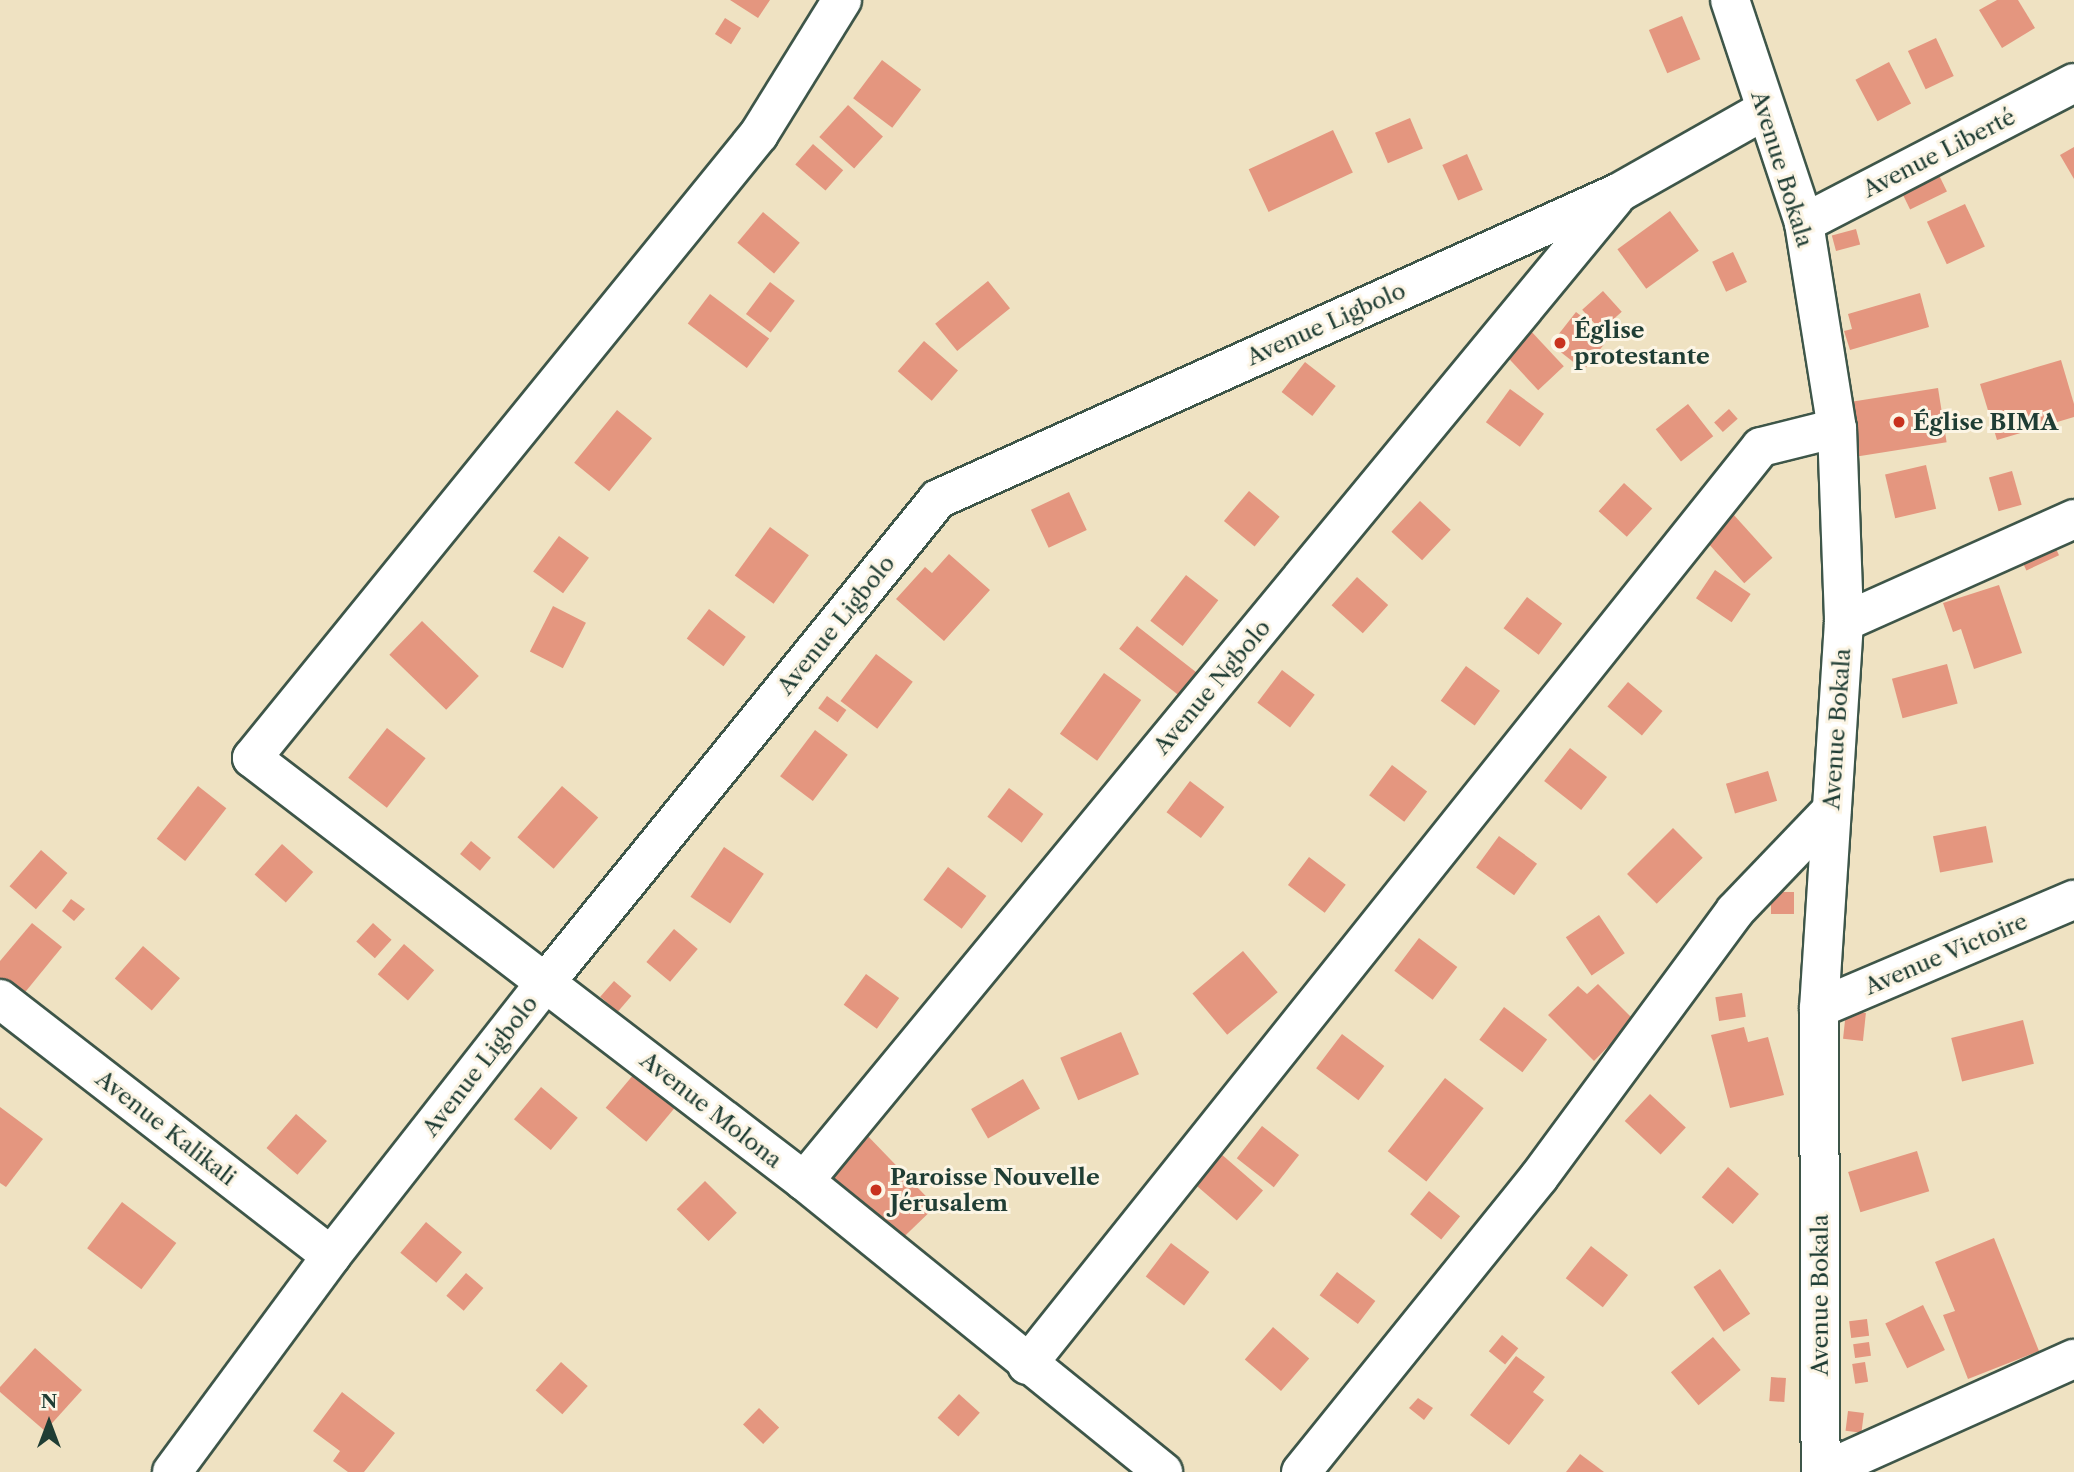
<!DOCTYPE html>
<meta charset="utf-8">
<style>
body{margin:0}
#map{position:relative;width:2074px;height:1472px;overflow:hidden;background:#efe2c2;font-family:"Libre Caslon Text",serif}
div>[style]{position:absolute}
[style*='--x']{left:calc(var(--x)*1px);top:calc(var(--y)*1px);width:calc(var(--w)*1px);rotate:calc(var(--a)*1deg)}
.building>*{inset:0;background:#e4967f;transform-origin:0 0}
.roads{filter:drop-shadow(2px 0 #3e5649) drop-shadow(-2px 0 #3e5649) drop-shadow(0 2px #3e5649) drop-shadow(0 -2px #3e5649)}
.minor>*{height:38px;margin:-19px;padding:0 19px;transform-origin:19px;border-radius:19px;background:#fff}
.dots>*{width:19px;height:19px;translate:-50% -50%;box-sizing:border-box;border:4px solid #fcf5e5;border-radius:50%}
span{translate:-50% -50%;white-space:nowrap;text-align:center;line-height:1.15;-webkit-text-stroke:6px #fcf5e5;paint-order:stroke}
.street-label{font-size:23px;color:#1f3d34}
.poi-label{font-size:23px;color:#1f3d34;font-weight:700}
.left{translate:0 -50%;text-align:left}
.north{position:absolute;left:14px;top:1388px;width:70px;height:70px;-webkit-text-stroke:5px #fcf5e5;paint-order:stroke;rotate:0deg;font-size:19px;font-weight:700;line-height:28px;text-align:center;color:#1f3d34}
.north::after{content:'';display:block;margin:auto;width:24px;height:32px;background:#1f3d34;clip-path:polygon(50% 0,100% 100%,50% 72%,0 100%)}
</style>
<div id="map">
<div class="building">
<div style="clip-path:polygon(730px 0,770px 0,758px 18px)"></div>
<div style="clip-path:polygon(1997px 0,2018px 0,2035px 28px,2002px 48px,1979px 10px)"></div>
<div style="left:1682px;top:16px;width:47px;height:36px;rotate:67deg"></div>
<div style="left:725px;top:18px;width:19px;height:19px;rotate:32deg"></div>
<div style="left:1936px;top:38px;width:42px;height:31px;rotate:65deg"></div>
<div style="left:882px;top:60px;width:49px;height:48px;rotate:37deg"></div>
<div style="left:1889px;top:62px;width:47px;height:38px;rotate:62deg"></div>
<div style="left:848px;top:105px;width:47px;height:43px;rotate:42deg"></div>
<div style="left:1410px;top:118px;width:33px;height:38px;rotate:67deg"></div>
<div style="left:1333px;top:130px;width:47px;height:93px;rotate:65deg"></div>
<div style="left:813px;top:144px;width:40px;height:27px;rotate:41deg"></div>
<div style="clip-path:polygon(2074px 147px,2074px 179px,2060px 155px)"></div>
<div style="left:1467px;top:154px;width:39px;height:27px;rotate:66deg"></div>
<div style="left:1936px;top:169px;width:25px;height:41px;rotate:64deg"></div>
<div style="left:1965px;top:204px;width:47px;height:42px;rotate:65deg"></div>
<div style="left:1670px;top:211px;width:49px;height:65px;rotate:54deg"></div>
<div style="left:763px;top:212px;width:48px;height:40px;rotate:40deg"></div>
<div style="left:1856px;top:229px;width:16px;height:25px;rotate:75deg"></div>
<div style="left:1733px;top:252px;width:33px;height:23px;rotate:65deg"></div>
<div style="left:988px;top:281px;width:35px;height:68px;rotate:51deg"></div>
<div style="left:770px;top:282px;width:31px;height:40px;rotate:37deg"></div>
<div style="left:1603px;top:291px;width:28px;height:28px;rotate:48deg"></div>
<div style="clip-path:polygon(1920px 293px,1929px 327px,1850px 350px,1844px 331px,1852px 329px,1848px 314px)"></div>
<div style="left:710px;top:294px;width:74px;height:37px;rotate:37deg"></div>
<div style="left:1576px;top:312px;width:42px;height:41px;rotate:38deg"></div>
<div style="left:1529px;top:329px;width:51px;height:35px;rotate:47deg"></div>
<div style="left:924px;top:341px;width:45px;height:40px;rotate:41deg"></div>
<div style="clip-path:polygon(2061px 360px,2074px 404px,2074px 417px,1997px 440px,1980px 384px)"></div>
<div style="left:1305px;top:362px;width:39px;height:38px;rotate:38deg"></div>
<div style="left:1938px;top:388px;width:55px;height:89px;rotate:81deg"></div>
<div style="left:1510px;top:389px;width:42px;height:41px;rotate:36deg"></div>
<div style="left:1688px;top:404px;width:41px;height:41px;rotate:52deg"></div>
<div style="left:1729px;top:409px;width:13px;height:20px;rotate:48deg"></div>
<div style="left:617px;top:410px;width:45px;height:68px;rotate:39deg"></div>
<div style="left:1926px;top:465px;width:45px;height:42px;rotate:77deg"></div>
<div style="left:2012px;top:471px;width:35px;height:24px;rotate:74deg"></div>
<div style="left:1624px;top:483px;width:38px;height:38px;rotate:42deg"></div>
<div style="left:1249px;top:491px;width:40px;height:39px;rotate:40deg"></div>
<div style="left:1069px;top:492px;width:42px;height:42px;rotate:65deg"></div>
<div style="left:1420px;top:501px;width:42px;height:42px;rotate:43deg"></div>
<div style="left:1733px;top:514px;width:59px;height:38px;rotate:48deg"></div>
<div style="left:770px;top:527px;width:48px;height:60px;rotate:36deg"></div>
<div style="left:559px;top:536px;width:37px;height:44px;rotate:36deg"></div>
<div style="left:2051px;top:538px;width:19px;height:36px;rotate:65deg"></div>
<div style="clip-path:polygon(949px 554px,990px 590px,944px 641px,896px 599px,925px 567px,932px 573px)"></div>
<div style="left:1715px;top:570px;width:43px;height:34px;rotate:34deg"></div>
<div style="left:1186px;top:575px;width:41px;height:58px;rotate:38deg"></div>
<div style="left:1357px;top:577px;width:42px;height:38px;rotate:42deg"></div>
<div style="clip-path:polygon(1999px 585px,2022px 653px,1974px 669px,1961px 629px,1953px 632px,1943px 603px)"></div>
<div style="left:1527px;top:597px;width:44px;height:39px;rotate:37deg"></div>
<div style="left:553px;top:606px;width:37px;height:51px;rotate:27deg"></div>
<div style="left:709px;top:609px;width:46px;height:37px;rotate:37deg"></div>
<div style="left:422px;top:621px;width:79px;height:47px;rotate:44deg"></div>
<div style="left:1137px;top:626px;width:78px;height:29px;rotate:38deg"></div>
<div style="left:876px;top:654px;width:46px;height:59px;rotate:37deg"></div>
<div style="left:1947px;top:664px;width:41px;height:57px;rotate:75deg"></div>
<div style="left:1466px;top:666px;width:42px;height:43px;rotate:36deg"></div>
<div style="left:1282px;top:670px;width:41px;height:41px;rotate:37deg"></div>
<div style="left:1104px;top:673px;width:46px;height:75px;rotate:36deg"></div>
<div style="left:1628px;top:682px;width:45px;height:32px;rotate:40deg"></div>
<div style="left:827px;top:696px;width:24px;height:15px;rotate:36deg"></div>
<div style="left:387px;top:728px;width:49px;height:63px;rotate:38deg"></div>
<div style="left:815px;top:730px;width:41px;height:58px;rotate:37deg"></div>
<div style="left:1570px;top:748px;width:47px;height:42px;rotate:38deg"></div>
<div style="left:1392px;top:765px;width:44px;height:38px;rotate:37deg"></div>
<div style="left:1768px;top:771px;width:31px;height:44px;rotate:73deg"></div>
<div style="left:1190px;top:781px;width:43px;height:39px;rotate:37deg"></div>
<div style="left:198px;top:786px;width:36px;height:67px;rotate:38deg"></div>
<div style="left:562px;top:786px;width:48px;height:68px;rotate:41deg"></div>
<div style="left:1009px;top:788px;width:43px;height:36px;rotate:37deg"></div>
<div style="left:1986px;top:826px;width:37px;height:54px;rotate:79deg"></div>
<div style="left:1673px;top:828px;width:42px;height:65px;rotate:45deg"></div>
<div style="left:1499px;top:836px;width:47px;height:39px;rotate:36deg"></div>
<div style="left:471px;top:841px;width:26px;height:17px;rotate:40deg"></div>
<div style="left:282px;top:844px;width:42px;height:41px;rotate:42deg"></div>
<div style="left:724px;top:847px;width:48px;height:60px;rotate:34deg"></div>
<div style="left:41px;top:850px;width:35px;height:48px;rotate:41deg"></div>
<div style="left:1309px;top:857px;width:46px;height:35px;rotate:37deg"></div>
<div style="left:948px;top:867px;width:48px;height:41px;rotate:37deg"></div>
<div style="left:1794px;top:892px;width:22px;height:23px;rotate:90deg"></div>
<div style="clip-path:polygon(71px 899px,85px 909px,74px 921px,62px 911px)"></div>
<div style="left:1599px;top:915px;width:46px;height:40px;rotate:56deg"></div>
<div style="clip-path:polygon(32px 923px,62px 947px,22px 996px,0 979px,0 961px)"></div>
<div style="left:373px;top:923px;width:25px;height:25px;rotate:42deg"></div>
<div style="left:674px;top:929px;width:31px;height:43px;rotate:40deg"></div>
<div style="left:1419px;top:938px;width:48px;height:41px;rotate:37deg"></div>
<div style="left:404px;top:944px;width:40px;height:40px;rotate:41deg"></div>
<div style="left:143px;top:946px;width:49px;height:43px;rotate:41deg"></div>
<div style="left:1243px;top:951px;width:54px;height:66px;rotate:50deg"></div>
<div style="left:866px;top:974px;width:41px;height:38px;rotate:36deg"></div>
<div style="left:614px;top:981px;width:23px;height:21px;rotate:41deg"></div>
<div style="clip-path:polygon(1598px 984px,1634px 1020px,1594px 1061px,1548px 1015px,1578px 986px,1587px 994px)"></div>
<div style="left:1742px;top:993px;width:24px;height:27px;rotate:81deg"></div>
<div style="left:1504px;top:1007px;width:54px;height:41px;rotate:37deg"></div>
<div style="left:1846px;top:1011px;width:20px;height:28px;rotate:6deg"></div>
<div style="left:2023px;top:1020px;width:45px;height:74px;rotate:76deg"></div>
<div style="clip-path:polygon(1744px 1027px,1748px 1042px,1768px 1037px,1784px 1095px,1730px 1108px,1711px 1035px)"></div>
<div style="left:1121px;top:1032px;width:46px;height:66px;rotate:67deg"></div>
<div style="left:1342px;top:1034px;width:53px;height:43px;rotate:37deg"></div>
<div style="left:634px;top:1074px;width:53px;height:44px;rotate:40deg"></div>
<div style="left:1445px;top:1078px;width:49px;height:93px;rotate:38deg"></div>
<div style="left:1023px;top:1079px;width:34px;height:60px;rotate:60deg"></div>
<div style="left:541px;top:1087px;width:48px;height:42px;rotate:40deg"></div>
<div style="left:1650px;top:1094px;width:49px;height:37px;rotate:43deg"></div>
<div style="clip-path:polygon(0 1107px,43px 1139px,6px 1187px,0 1183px)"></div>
<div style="left:296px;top:1114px;width:41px;height:45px;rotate:41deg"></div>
<div style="left:1262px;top:1126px;width:47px;height:41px;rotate:38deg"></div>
<div style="left:862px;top:1130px;width:106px;height:62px;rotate:46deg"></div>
<div style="left:1917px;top:1151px;width:42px;height:72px;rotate:73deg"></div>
<div style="left:1220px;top:1153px;width:57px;height:40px;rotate:41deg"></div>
<div style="left:1728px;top:1167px;width:41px;height:40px;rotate:41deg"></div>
<div style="left:705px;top:1181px;width:45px;height:40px;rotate:45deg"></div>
<div style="left:1429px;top:1191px;width:40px;height:30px;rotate:39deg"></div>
<div style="left:122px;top:1202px;width:68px;height:58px;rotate:37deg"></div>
<div style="left:426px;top:1222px;width:47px;height:40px;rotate:40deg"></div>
<div style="clip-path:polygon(1994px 1238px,2039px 1351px,1968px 1379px,1943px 1315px,1955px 1311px,1935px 1262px)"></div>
<div style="left:1171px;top:1243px;width:48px;height:42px;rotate:37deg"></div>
<div style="left:1591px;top:1246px;width:47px;height:41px;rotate:38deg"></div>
<div style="left:1720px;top:1269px;width:54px;height:32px;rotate:56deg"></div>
<div style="left:1337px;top:1272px;width:48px;height:29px;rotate:37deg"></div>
<div style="left:466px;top:1273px;width:23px;height:30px;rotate:41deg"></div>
<div style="left:1923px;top:1305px;width:50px;height:42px;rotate:64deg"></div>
<div style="left:1867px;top:1319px;width:17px;height:18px;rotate:83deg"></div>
<div style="left:1273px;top:1327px;width:48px;height:43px;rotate:41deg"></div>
<div style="left:1502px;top:1335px;width:21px;height:21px;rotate:39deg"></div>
<div style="left:1713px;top:1337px;width:43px;height:55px;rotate:50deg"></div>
<div style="left:1869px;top:1342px;width:14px;height:16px;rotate:82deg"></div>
<div style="clip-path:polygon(35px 1348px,82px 1390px,45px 1431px,0 1392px,0 1387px)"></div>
<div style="clip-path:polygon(1516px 1356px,1545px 1377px,1533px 1392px,1544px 1400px,1509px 1445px,1470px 1415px)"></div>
<div style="left:561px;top:1362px;width:36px;height:38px;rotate:42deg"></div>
<div style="left:1865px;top:1362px;width:20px;height:13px;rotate:81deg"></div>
<div style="left:1771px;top:1377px;width:15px;height:24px;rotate:4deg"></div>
<div style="clip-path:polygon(342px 1392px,395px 1433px,364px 1472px,348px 1472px,333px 1461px,340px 1451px,313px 1431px)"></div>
<div style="left:959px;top:1394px;width:28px;height:32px;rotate:42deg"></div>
<div style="clip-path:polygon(1418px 1398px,1433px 1408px,1424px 1420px,1409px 1408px)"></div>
<div style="left:759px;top:1408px;width:28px;height:23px;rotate:44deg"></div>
<div style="left:1848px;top:1411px;width:16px;height:20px;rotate:7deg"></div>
<div style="clip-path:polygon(1580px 1454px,1604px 1472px,1566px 1472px)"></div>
</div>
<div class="roads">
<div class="minor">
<div style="--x:842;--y:0;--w:158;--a:121.8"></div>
<div style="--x:759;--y:134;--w:804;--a:129.09"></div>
<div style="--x:252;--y:758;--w:695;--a:37.46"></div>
<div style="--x:804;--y:1181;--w:462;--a:39"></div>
<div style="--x:1730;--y:0;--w:235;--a:71.6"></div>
<div style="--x:1804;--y:223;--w:208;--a:80.9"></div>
<div style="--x:1837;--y:428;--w:194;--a:87.9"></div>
<div style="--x:1844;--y:622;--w:387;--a:93.7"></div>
<div style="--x:1819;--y:1008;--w:464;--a:89.8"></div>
<div style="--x:1804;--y:223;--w:304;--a:-27.4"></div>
<div style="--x:1844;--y:622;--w:252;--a:-24.1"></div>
<div style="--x:0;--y:999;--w:419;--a:37.8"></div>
<div style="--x:1819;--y:1008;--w:277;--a:-23"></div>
<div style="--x:804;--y:1181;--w:1274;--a:-50.48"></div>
<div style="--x:1027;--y:1365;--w:1175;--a:-51.36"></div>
<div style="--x:1761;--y:447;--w:78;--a:-14"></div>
<div style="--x:172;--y:1472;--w:268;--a:-53.6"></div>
<div style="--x:331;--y:1256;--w:347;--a:-51.9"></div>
<div style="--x:545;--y:983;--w:623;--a:-50.92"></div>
<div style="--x:938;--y:499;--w:748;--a:-24.23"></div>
<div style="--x:1620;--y:192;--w:167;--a:-29.5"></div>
<div style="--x:1301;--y:1472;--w:379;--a:-51.1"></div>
<div style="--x:1539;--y:1177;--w:330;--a:-53.6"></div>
<div style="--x:1735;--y:911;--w:139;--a:-46.2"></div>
<div style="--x:1822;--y:1472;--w:276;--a:-24.2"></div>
</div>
</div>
<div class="dots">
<div style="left:1560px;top:343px;background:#c8321e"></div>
<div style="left:1899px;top:422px;background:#c8321e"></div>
<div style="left:876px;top:1190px;background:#c8321e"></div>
</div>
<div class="street-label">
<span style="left:1939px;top:153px;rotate:-27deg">Avenue Liberté</span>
<span style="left:1782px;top:169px;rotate:73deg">Avenue Bokala</span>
<span style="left:1326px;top:324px;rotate:-24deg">Avenue Ligbolo</span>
<span style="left:836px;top:625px;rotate:-51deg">Avenue Ligbolo</span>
<span style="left:1212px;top:687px;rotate:-50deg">Avenue Ngbolo</span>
<span style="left:1837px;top:729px;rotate:-86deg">Avenue Bokala</span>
<span style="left:1946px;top:954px;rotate:-23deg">Avenue Victoire</span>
<span style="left:480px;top:1066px;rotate:-52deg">Avenue Ligbolo</span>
<span style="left:711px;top:1110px;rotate:38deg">Avenue Molona</span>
<span style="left:166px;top:1128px;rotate:38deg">Avenue Kalikali</span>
<span style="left:1820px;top:1295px;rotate:-90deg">Avenue Bokala</span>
</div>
<div class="poi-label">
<span class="left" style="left:1574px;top:343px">Église<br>protestante</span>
<span class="left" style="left:1913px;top:422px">Église BIMA</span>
<span class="left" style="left:890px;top:1190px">Paroisse Nouvelle<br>Jérusalem</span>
</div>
<div class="north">N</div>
</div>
